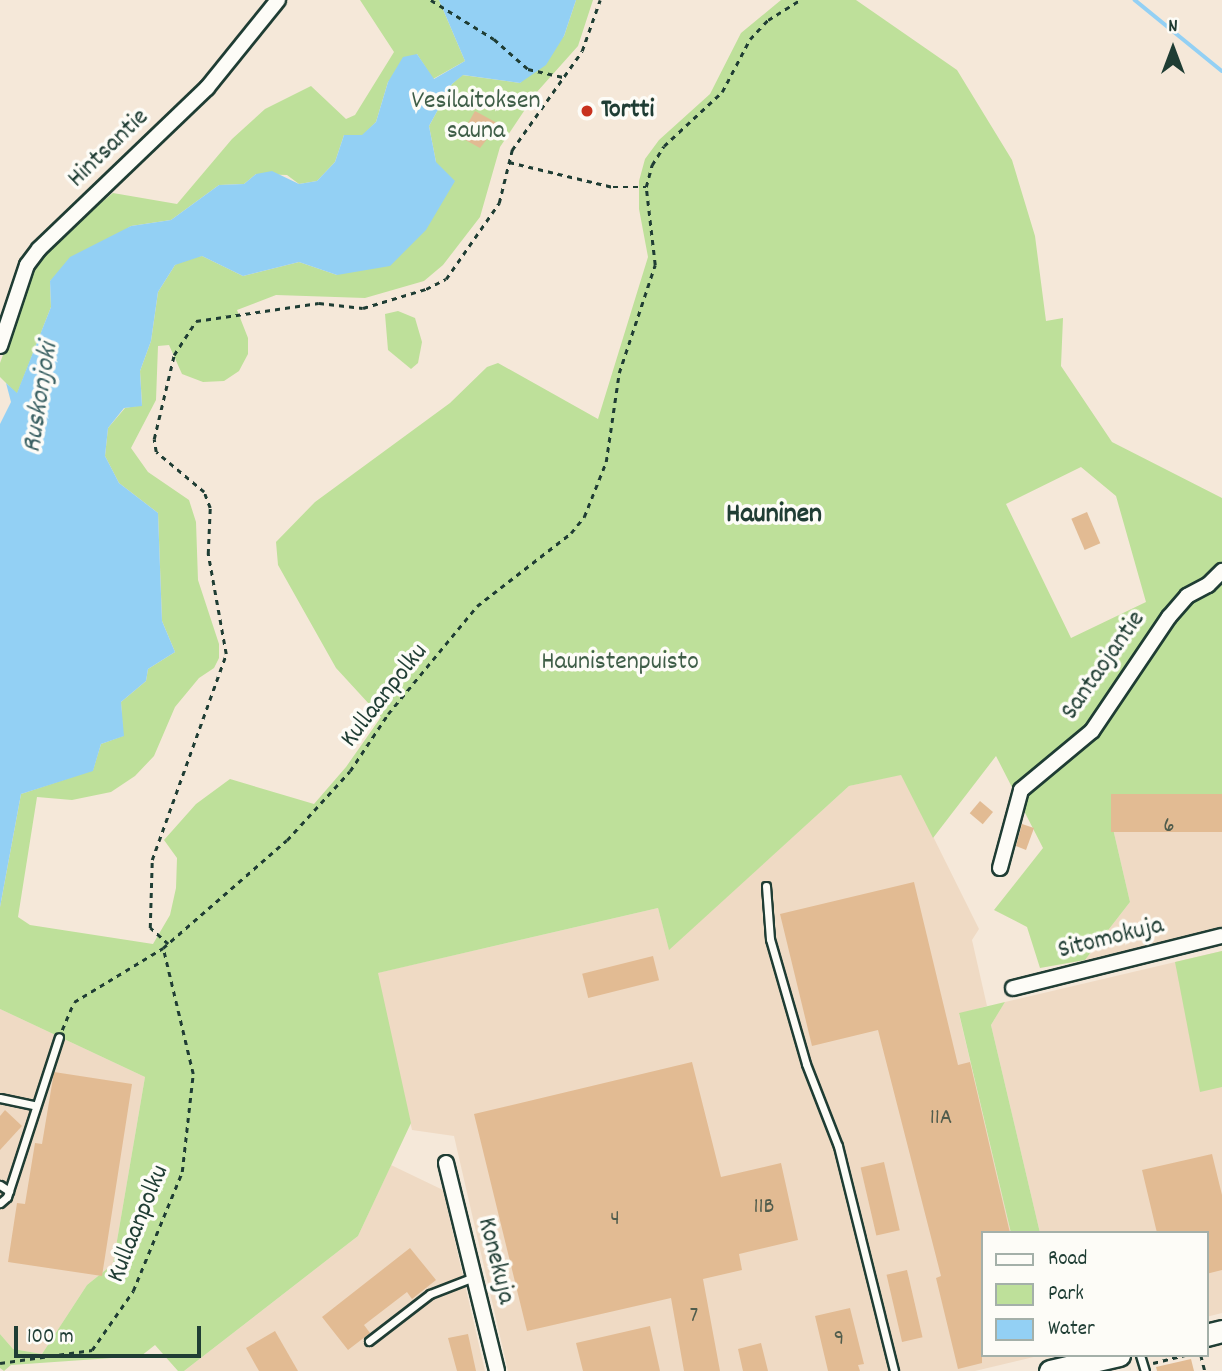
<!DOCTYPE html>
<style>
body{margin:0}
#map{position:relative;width:1222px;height:1371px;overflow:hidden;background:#f5e8d9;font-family:Dekko,sans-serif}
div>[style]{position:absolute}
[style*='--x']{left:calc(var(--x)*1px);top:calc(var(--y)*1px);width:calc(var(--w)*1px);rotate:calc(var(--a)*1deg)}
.built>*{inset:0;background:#efdac4}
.green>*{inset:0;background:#bee09a}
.water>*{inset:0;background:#93d0f4}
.stream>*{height:3.5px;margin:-1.75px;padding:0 1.75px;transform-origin:1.75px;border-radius:1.75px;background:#93d0f4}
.building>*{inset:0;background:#e2bb93;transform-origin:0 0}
.path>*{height:2.5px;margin-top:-1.25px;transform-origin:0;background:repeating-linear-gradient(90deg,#1f3d34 0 5px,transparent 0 10px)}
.roads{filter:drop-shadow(2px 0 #1f3d34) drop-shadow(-2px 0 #1f3d34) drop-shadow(0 2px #1f3d34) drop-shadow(0 -2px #1f3d34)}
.lane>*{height:7px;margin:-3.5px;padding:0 3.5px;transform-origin:3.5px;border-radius:3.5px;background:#fdfcf7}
.street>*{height:14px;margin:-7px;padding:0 7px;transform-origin:7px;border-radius:7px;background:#fdfcf7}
.secondary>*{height:21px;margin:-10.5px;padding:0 10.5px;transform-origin:10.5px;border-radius:10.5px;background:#fdfcf7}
.dots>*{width:19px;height:19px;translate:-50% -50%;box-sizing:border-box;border:4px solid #fdfcf7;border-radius:50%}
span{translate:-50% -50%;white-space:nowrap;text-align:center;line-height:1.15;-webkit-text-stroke:7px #fdfcf7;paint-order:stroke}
.number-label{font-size:23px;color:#505c4c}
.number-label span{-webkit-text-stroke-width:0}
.park-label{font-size:26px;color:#3f5e48}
.poi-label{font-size:26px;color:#1f3d34;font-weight:700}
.left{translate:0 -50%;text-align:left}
.street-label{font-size:26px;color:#1f3d34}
.water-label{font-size:28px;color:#3c6264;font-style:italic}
.neighbourhood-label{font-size:28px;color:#1f3d34;font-weight:700}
.legend{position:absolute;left:981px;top:1231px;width:228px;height:126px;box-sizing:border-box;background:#fdfcf7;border:2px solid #a4b0a9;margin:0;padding:9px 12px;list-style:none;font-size:21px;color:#1f3d34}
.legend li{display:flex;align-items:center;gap:14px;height:35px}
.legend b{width:35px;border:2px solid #a4b0a9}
.north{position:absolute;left:1138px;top:14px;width:70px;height:70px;-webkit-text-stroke:5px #fdfcf7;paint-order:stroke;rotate:0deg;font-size:19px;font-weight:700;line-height:28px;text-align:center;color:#1f3d34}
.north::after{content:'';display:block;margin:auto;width:24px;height:32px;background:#1f3d34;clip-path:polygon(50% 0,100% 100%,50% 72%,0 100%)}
.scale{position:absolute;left:14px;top:1326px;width:187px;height:32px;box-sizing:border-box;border:4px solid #1f3d34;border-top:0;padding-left:9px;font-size:21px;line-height:24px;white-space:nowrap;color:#1f3d34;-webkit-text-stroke:5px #fdfcf7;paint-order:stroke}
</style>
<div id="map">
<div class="built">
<div style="clip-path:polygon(902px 774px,979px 929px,972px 940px,987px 1006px,959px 1014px,1011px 1233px,982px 1233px,982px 1355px,1042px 1355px,975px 1371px,508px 1371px,454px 1136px,412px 1130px,377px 973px,658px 908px,669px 949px,849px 786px)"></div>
<div style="clip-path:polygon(1222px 794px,1222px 928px,1085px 960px,1130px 902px,1111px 820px)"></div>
<div style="clip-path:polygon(1222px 951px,1222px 1313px,1206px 1317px,1206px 1233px,1040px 1233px,991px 1025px,1005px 1002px)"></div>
<div style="clip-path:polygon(0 1009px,145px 1077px,113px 1264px,87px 1285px,42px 1354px,13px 1349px,0 1334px)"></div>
<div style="clip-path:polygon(391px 1165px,443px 1190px,485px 1371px,184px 1371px,358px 1236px)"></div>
</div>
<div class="green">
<div style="clip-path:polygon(360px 0,439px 0,465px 61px,433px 79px,417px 54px,388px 82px,376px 122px,362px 136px,344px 135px,335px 162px,317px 181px,299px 184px,287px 175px,256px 174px,244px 184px,219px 185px,171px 220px,131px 226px,50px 281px,51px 307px,17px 394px,0 377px,0 363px,36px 265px,55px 240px,113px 193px,177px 204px,232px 139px,265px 109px,311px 86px,346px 119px,355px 115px,394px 52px)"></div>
<div style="clip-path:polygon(evenodd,576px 0,593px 0,578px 46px,536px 93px,500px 147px,480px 217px,443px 265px,424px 281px,365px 298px,276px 295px,237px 310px,248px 338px,248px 354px,239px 371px,224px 381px,203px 382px,182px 374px,169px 345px,158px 346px,156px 400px,131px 448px,148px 472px,189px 500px,196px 522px,198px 580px,219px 644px,219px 658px,214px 668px,199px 678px,175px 707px,154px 756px,135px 776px,111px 792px,72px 800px,37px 797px,18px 917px,30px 925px,153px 944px,170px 915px,176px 888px,177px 858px,164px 840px,196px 804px,230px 779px,314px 804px,346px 767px,381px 717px,336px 668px,278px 565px,276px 542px,315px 502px,450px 403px,487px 367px,498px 363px,598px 419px,648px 257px,639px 209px,639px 181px,645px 159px,659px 140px,710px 94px,741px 33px,781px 0,856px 0,957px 70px,1012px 160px,1035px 236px,1046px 321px,1063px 318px,1061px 366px,1112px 442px,1222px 498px,1222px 794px,1111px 820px,1130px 902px,1085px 960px,1040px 968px,1027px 927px,994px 910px,1043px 848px,996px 756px,933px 838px,901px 775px,849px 786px,669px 950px,658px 908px,378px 973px,411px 1123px,358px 1236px,184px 1371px,178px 1371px,155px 1345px,141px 1356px,11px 1365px,4px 1371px,0 1368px,0 1334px,13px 1349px,42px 1354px,87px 1285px,113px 1264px,145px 1077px,0 1009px,0 907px,21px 794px,93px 770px,101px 744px,123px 736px,121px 702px,146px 681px,148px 669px,175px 652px,162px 621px,158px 513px,119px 483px,105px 456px,108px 428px,125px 408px,142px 405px,140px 371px,151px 341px,158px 292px,175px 265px,187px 258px,202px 256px,243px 276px,299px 262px,337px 275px,436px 162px,429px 126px,452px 84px,462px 75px,520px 83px,564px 36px,576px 0,1081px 467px,1116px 496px,1146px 602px,1071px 638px,1006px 504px,1081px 467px)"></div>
<div style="clip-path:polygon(398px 311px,415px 318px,422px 342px,418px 363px,411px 369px,388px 350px,385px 314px)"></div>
<div style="clip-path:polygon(1222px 951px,1222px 1087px,1200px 1092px,1175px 962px)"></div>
<div style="clip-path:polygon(1005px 1002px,991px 1025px,1040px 1233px,1011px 1233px,959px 1013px)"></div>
</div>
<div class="water">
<div style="clip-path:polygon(439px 0,576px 0,564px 36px,546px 65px,520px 83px,463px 75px,452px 84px,429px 126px,436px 162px,455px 181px,426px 230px,390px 266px,337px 275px,299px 262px,243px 276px,202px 256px,175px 265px,158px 292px,151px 341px,140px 371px,142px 406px,124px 408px,108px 428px,105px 456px,119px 483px,158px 513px,162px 621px,175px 652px,148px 669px,146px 681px,121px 702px,124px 736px,101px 744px,93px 771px,21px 794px,0 907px,0 424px,11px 402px,6px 383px,17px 393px,51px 307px,50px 281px,70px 257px,131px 226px,171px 220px,219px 185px,244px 184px,256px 174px,272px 171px,299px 184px,317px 181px,335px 162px,344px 135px,362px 135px,376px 122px,388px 82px,403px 57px,417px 54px,434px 79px,465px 61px)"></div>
</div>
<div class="stream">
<div style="--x:1135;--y:0;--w:112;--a:39.2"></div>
</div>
<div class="building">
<div style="clip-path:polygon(475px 111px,499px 124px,480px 148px,460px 137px)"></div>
<div style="left:1087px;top:512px;width:34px;height:17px;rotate:67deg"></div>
<div style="left:1222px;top:794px;width:38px;height:111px;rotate:90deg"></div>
<div style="left:980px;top:801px;width:17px;height:16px;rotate:40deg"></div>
<div style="clip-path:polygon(1022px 824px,1034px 828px,1026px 850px,1016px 846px)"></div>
<div style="clip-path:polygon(914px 882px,958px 1065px,970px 1062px,1010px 1233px,982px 1233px,982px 1363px,958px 1369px,936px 1278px,941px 1276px,878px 1030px,812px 1046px,780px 914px)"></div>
<div style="left:653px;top:956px;width:25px;height:73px;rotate:76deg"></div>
<div style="clip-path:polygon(692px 1062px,721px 1177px,781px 1163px,798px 1240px,739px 1254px,742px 1270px,703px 1279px,720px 1371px,684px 1371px,671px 1298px,527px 1331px,474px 1114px)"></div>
<div style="clip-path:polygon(54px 1072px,132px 1084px,102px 1276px,8px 1262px,17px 1203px,25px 1204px,35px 1143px,42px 1144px)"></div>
<div style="clip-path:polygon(5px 1110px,22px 1126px,0 1150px,0 1116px)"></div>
<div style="clip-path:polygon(1212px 1154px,1222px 1195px,1222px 1270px,1206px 1274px,1206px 1233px,1157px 1233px,1142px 1170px)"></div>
<div style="left:884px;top:1162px;width:70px;height:24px;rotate:77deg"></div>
<div style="clip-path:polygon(410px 1248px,436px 1280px,412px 1299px,407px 1292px,364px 1325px,370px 1333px,348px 1350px,322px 1317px)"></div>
<div style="left:907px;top:1270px;width:69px;height:21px;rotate:77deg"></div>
<div style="clip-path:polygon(850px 1308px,864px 1364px,858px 1365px,860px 1371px,828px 1371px,815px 1316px)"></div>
<div style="clip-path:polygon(650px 1326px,660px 1371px,583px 1371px,576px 1343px)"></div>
<div style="clip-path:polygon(275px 1331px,298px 1371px,259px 1371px,246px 1348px)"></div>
<div style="clip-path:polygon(468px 1334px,476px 1371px,457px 1371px,448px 1338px)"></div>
<div style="clip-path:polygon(761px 1343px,768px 1371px,743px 1371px,738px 1349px)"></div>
<div style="clip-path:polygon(1191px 1359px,1194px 1371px,1157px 1371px,1156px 1367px)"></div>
</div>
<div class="path">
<div style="--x:431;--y:0;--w:74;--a:31.8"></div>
<div style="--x:494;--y:39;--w:45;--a:41.4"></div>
<div style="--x:528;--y:69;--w:37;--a:13"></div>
<div style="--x:509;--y:162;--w:107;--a:13.5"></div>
<div style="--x:613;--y:187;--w:33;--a:0"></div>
<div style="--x:168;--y:944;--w:24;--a:-138"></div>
<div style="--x:150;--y:928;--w:68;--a:-88.3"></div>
<div style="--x:152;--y:860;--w:219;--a:-70.2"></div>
<div style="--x:226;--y:654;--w:102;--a:-100.2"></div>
<div style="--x:208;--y:554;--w:46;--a:-87.5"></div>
<div style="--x:210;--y:508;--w:17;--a:-111"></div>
<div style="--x:204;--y:492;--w:62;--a:-140.2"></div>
<div style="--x:156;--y:452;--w:13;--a:-99"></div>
<div style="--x:154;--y:439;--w:86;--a:-76.6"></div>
<div style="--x:174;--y:355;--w:40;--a:-57.1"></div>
<div style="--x:196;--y:321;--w:124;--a:-8.3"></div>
<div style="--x:319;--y:303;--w:44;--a:6.5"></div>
<div style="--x:363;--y:308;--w:66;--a:-16.8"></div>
<div style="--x:426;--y:289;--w:22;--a:-27"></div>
<div style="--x:446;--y:279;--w:93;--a:-55.1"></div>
<div style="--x:499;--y:203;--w:55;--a:-76.2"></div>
<div style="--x:512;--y:150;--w:121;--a:-54.7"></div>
<div style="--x:582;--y:51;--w:54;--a:-70.6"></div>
<div style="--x:62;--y:1030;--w:30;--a:-67"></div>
<div style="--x:74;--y:1002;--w:104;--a:-31.2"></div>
<div style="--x:163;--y:948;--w:164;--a:-41.1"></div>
<div style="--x:287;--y:840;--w:93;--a:-47.6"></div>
<div style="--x:350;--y:771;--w:69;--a:-56.3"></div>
<div style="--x:388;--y:714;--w:140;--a:-50.5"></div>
<div style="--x:477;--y:606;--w:119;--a:-37.8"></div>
<div style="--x:571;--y:533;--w:21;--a:-51"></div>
<div style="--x:584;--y:517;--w:59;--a:-68.2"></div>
<div style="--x:606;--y:462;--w:90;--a:-81.7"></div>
<div style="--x:619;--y:373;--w:114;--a:-71.6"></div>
<div style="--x:655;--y:265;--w:79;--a:-96.6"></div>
<div style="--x:646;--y:187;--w:23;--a:-75"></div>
<div style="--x:652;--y:165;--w:22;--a:-58"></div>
<div style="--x:664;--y:146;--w:79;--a:-43"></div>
<div style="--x:722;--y:92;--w:60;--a:-62.2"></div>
<div style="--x:750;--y:39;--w:26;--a:-47"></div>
<div style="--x:768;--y:20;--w:38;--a:-32"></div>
<div style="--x:1201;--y:1355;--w:16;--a:76"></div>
<div style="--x:0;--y:1363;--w:93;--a:-8"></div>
<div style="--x:92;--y:1350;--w:72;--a:-55.2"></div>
<div style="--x:133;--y:1291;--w:129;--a:-67.6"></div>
<div style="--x:182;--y:1172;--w:99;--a:-83.6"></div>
<div style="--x:193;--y:1074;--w:130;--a:-103.4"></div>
<div style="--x:1153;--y:1363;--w:34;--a:-14"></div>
</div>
<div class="roads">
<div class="lane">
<div style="--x:766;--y:886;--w:53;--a:85.7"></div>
<div style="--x:770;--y:939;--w:130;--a:73.9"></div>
<div style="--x:806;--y:1064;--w:88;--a:68.7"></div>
<div style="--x:838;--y:1146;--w:232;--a:76"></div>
<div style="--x:0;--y:1098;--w:35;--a:12"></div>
<div style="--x:0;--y:1185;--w:11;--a:34"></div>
<div style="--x:0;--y:1203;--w:9;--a:-41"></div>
<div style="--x:7;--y:1197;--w:168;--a:-72"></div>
<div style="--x:369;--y:1341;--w:77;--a:-37.6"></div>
<div style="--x:430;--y:1294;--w:47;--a:-21.1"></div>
<div style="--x:1140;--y:1355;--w:17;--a:73"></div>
</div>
<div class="street">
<div style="--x:0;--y:346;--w:85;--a:-71.6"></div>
<div style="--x:27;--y:265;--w:20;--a:-53"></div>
<div style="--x:39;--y:249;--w:233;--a:-43.8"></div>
<div style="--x:207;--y:88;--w:113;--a:-51.1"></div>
<div style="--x:1000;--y:868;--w:81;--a:-74.9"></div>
<div style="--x:1021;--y:790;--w:92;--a:-39.7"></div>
<div style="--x:1092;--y:731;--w:138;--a:-56"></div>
<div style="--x:1169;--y:617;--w:28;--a:-49"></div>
<div style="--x:1187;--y:596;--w:24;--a:-28"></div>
<div style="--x:1208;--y:585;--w:20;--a:-45"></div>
<div style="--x:1013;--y:988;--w:215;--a:-14"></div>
<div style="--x:446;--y:1163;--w:214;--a:76.2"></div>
</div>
<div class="secondary">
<div style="--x:1206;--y:1335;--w:16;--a:-14"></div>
<div style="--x:1050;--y:1371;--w:71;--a:-13.1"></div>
</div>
</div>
<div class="dots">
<div style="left:587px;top:111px;background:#c8321e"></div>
</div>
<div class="number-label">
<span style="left:1169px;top:827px">6</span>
<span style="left:941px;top:1119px">11A</span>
<span style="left:764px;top:1208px">11B</span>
<span style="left:615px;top:1220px">4</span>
<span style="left:694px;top:1317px">7</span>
<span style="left:839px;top:1340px">9</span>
</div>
<div class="park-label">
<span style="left:476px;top:117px">Vesilaitoksen<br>sauna</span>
<span style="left:620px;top:663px">Haunistenpuisto</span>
</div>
<div class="poi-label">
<span class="left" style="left:601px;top:111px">Tortti</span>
</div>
<div class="street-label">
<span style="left:109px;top:149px;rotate:-44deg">Hintsantie</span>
<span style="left:1104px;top:666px;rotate:-55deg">Santaojantie</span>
<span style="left:385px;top:696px;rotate:-52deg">Kullaanpolku</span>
<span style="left:1111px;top:939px;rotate:-14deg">Sitomokuja</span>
<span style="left:139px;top:1224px;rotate:-68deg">Kullaanpolku</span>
<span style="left:495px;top:1261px;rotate:76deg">Konekuja</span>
</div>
<div class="water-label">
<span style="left:42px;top:398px;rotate:-81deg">Ruskonjoki</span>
</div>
<div class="neighbourhood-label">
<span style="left:774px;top:516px">Hauninen</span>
</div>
<ul class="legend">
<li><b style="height:9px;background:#fdfcf7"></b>Road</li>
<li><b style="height:19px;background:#bee09a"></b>Park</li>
<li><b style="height:19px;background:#93d0f4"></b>Water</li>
</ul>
<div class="north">N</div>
<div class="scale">100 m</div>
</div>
